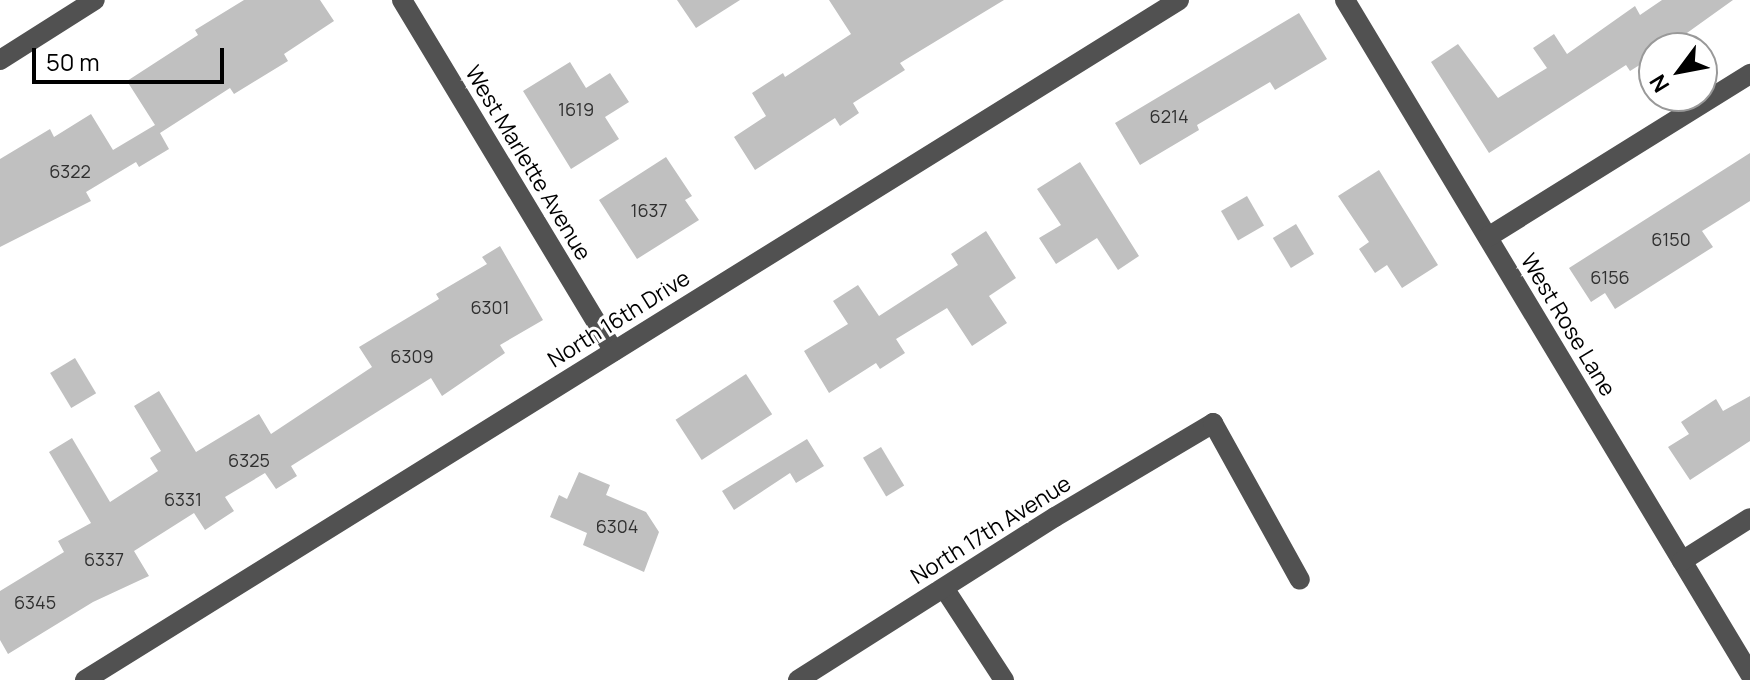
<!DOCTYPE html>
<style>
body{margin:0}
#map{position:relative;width:1750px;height:680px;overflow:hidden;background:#fff;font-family:Manrope,sans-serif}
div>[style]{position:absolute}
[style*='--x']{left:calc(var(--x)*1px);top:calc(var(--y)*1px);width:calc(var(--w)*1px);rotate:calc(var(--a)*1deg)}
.building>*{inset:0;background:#c0c0c0;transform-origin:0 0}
.minor>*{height:20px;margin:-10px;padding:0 10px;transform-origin:10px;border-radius:10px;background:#515151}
span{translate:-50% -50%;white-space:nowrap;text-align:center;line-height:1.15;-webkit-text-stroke:6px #fff;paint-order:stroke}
.number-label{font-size:18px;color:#303030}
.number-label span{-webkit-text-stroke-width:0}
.street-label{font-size:22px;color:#000}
.north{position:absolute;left:1638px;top:32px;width:80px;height:80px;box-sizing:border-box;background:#fff;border:2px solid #999;border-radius:50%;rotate:238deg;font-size:22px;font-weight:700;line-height:32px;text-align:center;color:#000}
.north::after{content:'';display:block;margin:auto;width:28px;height:36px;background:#000;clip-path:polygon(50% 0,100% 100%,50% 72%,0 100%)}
.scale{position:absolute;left:32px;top:48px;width:192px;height:36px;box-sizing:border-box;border:4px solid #000;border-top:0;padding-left:10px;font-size:24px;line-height:28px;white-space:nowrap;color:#000;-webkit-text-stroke:6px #fff;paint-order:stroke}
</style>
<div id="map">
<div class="building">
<div style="clip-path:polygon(244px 0,320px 0,334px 21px,284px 54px,288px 61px,234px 94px,230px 88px,160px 133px,169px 149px,139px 167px,136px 162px,86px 192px,91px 201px,0 247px,0 159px,50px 129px,54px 137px,91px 114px,113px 150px,155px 125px,127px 81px,198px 35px,195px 30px)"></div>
<div style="clip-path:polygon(677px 0,740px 0,696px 28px)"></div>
<div style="clip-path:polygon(829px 0,1004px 0,900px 63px,905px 70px,853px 103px,859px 113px,840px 126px,835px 118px,755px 170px,734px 137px,766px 116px,752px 93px,783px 73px,785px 77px,851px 34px)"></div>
<div style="clip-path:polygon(1662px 0,1733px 0,1666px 48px,1654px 48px,1654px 56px,1630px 71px,1626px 65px,1489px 153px,1431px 62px,1458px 44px,1498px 98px,1547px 68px,1533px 48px,1554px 34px,1567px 54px,1635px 6px,1640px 15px)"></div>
<div style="clip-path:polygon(1299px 13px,1327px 59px,1275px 90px,1270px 82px,1197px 125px,1199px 130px,1140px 165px,1115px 123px)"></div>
<div style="clip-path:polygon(570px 62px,586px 88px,610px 73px,629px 102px,605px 117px,619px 139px,571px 169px,523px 91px)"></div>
<div style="clip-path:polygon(1750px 153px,1750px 201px,1702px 231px,1713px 247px,1615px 309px,1605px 293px,1591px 302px,1569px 268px)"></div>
<div style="clip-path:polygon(666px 157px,692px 196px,685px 200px,699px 220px,637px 259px,599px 200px)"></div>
<div style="clip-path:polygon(1080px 162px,1139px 256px,1118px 270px,1097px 238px,1056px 264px,1039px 238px,1061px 225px,1037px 189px)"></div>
<div style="clip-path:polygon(1379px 170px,1438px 265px,1402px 288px,1387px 265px,1375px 273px,1359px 249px,1369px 242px,1338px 196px)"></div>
<div style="left:1247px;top:196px;width:34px;height:30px;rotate:60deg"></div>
<div style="left:1296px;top:224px;width:35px;height:27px;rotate:59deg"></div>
<div style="clip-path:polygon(986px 231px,1016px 278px,989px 296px,1007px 323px,972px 346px,947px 308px,896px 339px,905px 353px,880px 369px,876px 363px,829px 393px,804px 351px,848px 324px,833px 301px,858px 285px,879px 316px,958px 265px,951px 254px)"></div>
<div style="clip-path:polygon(500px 246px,543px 320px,500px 345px,505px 353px,442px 396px,431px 378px,291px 466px,297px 476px,276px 489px,265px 473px,225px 497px,234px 511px,205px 530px,194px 513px,134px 551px,149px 576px,93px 602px,8px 654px,0 640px,0 591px,64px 552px,58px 541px,91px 523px,49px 452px,72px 438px,110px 502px,158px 471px,150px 458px,161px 451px,134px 406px,159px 391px,196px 452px,259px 414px,271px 434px,372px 367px,359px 347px,439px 299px,436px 294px,487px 264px,482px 257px)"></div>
<div style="left:75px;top:358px;width:41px;height:29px;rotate:59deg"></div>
<div style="left:746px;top:374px;width:48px;height:84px;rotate:57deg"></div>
<div style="clip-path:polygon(1750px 396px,1750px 441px,1690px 480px,1668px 447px,1689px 434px,1681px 422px,1716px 399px,1723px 411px)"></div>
<div style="clip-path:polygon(807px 439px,824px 466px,796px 483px,790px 473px,734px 510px,722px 491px)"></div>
<div style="left:881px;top:447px;width:45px;height:21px;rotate:59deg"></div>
<div style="clip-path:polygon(579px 472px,610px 485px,606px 495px,646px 512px,659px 532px,644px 572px,583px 545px,587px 533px,550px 517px,559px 495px,567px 499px)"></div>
</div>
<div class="minor">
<div style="--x:402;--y:0;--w:410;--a:58.9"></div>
<div style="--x:1345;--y:0;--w:786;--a:59"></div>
<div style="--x:0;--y:60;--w:112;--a:-32.3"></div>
<div style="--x:1488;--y:237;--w:309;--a:-31.9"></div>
<div style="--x:1682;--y:561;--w:80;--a:-32.3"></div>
<div style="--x:944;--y:588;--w:110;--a:56.9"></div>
<div style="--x:85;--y:680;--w:1288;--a:-31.86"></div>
<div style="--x:798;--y:680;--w:304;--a:-32.4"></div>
<div style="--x:1055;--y:517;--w:184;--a:-30.7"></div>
<div style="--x:1213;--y:423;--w:179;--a:61"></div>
</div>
<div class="number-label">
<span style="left:576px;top:109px">1619</span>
<span style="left:1169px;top:116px">6214</span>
<span style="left:70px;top:171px">6322</span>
<span style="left:649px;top:210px">1637</span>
<span style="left:1671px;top:239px">6150</span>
<span style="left:1610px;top:277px">6156</span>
<span style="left:490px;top:307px">6301</span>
<span style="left:412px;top:356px">6309</span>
<span style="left:249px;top:460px">6325</span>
<span style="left:183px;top:499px">6331</span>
<span style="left:617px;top:526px">6304</span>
<span style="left:104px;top:559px">6337</span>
<span style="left:35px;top:602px">6345</span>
</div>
<div class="street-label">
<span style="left:528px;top:163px;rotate:59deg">West Marlette Avenue</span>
<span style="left:619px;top:319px;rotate:-32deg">North 16th Drive</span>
<span style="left:1568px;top:325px;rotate:59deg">West Rose Lane</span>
<span style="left:991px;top:530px;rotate:-32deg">North 17th Avenue</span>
</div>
<div class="north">N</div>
<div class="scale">50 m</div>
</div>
